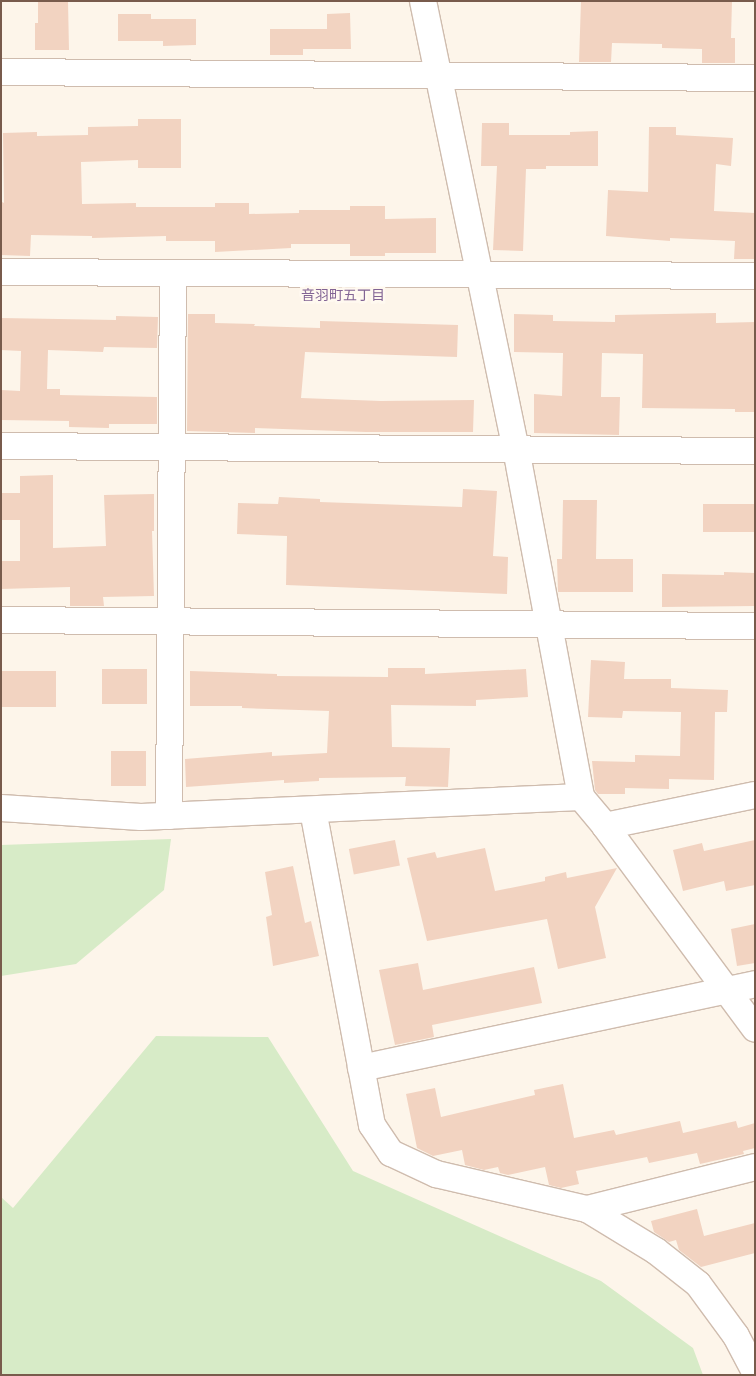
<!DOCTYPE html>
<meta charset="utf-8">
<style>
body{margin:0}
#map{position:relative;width:756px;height:1376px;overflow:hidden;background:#fdf5ea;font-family:"DejaVu Sans","Noto Sans JP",sans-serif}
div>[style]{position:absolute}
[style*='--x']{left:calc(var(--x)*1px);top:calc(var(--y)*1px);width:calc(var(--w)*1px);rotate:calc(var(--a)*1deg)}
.green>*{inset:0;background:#d7ebc7}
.building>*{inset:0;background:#f2d3c1;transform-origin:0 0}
.roads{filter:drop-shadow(1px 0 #cfbcae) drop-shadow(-1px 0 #cfbcae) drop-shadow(0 1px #cfbcae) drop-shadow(0 -1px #cfbcae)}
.street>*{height:26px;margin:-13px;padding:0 13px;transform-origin:13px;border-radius:13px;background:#fff}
span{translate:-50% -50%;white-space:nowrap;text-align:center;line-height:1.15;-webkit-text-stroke:5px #fff9f0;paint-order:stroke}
.neighbourhood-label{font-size:14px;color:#826494}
.frame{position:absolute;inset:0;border:2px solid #785b4c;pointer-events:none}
</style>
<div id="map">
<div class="green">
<div style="clip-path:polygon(171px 839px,164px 890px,76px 964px,1px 976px,1px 845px)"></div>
<div style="clip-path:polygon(156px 1036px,268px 1037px,353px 1171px,601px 1281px,693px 1348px,703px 1375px,1px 1375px,1px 1197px,13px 1208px)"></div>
</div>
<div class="building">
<div style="clip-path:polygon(38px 1px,68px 1px,69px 50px,35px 50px,35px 23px,38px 23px)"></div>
<div style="clip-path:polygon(581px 1px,732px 1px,731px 38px,735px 38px,735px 63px,702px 63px,702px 49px,662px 48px,662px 44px,612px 43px,611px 62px,579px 62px)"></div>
<div style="clip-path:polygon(350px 13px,351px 49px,303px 49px,303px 55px,270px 55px,270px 29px,327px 29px,327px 14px)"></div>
<div style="clip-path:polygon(118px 14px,151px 14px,151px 19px,196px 19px,196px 45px,163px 46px,163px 41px,118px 41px)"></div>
<div style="clip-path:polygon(138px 119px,181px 119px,181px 168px,138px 168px,138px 160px,81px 162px,82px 204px,136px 203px,136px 207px,215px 207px,215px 203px,249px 203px,249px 214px,299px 213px,299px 210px,350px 210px,350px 206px,385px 206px,385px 219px,436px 218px,436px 253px,385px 253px,385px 256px,350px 256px,350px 244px,291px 244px,291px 248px,215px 252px,215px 241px,166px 241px,166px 236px,92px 238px,92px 236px,31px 235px,30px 256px,1px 255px,2px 202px,4px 203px,3px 133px,37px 132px,37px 136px,88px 135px,88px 127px,138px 126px)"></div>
<div style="clip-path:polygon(482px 123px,509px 123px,509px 135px,570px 135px,570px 132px,598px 131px,598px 166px,546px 166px,546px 169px,526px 169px,523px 251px,493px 250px,497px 166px,481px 166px)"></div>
<div style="clip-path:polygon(649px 127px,676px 127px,676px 135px,733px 138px,731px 166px,716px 164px,714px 211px,755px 213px,755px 259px,734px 259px,735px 241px,670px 238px,670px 241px,606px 236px,608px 190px,648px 192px)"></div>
<div style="clip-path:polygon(716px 313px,716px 323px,755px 322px,755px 412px,735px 412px,735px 409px,642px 408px,643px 354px,602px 353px,601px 397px,620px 397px,619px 435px,534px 433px,534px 394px,562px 396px,563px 353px,514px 352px,514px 314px,553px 315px,553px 321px,615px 322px,615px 315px)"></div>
<div style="clip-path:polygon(188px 314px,215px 314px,215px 323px,255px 324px,254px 326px,320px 328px,320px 321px,458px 325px,457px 357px,305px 352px,301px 398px,381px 401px,474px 400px,473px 432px,366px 432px,255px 428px,255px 433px,187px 431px)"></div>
<div style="clip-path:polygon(116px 316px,158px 317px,157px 348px,104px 347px,103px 352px,48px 350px,47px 389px,60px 389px,60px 395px,157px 397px,157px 424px,109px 424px,109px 428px,69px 427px,69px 421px,1px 420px,1px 390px,20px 391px,21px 351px,1px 350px,1px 318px,116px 320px)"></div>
<div style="clip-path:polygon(53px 475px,53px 548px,106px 546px,104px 495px,154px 494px,154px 531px,152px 531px,154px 596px,103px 597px,104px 606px,70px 606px,70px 587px,1px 589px,1px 561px,20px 561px,20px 520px,1px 520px,1px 493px,20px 493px,20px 476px)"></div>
<div style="clip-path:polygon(463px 489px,497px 491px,493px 556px,508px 557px,507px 594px,286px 585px,287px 536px,237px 534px,238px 503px,278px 504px,279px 497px,320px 499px,320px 502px,462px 507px)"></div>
<div style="clip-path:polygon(563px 500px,597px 500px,596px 559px,633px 559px,633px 592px,558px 592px,557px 559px,562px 559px)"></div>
<div style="left:703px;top:504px;width:52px;height:28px"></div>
<div style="clip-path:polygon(724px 572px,755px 573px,755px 606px,662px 607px,662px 574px,724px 575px)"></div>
<div style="clip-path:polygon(591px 660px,625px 662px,624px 679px,671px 679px,671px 688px,728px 690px,727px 712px,715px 712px,714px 780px,669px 779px,669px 789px,625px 788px,625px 794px,598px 794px,595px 790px,592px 761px,635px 762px,635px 755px,680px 756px,681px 712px,623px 711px,622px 718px,588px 717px)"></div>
<div style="clip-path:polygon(388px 668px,425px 668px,425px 674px,526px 669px,528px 697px,476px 700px,476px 706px,391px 705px,392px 747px,450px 748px,448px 787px,405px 786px,406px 777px,319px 778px,319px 781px,284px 783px,284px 780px,186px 787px,185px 759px,272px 752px,272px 756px,327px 753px,329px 711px,242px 708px,242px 706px,190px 706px,190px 671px,277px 674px,277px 676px,388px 677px)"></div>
<div style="left:102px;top:669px;width:45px;height:35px"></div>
<div style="left:1px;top:671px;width:55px;height:36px"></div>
<div style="left:111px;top:751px;width:35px;height:35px"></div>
<div style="left:395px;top:840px;width:26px;height:47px;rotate:79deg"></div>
<div style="clip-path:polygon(755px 840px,755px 885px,726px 891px,724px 881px,683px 891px,673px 850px,702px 843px,704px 851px)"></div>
<div style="clip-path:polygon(485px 848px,495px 891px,545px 881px,545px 877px,566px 872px,567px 878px,617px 868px,595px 907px,606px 958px,558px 969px,547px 919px,427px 941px,407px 858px,435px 852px,437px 858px)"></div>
<div style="clip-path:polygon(293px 866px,305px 923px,311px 921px,319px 956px,273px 966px,266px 917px,272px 915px,265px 872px)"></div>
<div style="clip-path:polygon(755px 924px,755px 963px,737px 966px,731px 929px)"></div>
<div style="clip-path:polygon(418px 963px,423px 990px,534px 967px,542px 1003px,432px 1025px,434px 1037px,395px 1045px,379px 970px)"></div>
<div style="clip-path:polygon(563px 1084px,574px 1138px,614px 1130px,616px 1135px,680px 1121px,683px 1133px,736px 1121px,738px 1128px,755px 1123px,755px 1148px,743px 1151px,744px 1154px,700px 1164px,697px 1153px,649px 1163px,647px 1157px,576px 1171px,579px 1184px,561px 1188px,549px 1185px,545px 1167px,508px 1175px,500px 1173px,498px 1167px,484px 1170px,465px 1165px,462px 1150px,433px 1156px,417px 1148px,406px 1094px,435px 1088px,441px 1117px,535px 1095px,534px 1090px)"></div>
<div style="clip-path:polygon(697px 1209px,704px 1236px,755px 1223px,755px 1253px,701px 1267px,679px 1250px,676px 1240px,669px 1242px,654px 1232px,651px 1221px)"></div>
</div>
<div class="roads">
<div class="street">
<div style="--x:423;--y:1;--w:458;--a:78.3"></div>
<div style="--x:516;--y:449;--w:354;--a:79.4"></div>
<div style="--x:581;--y:797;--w:38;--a:50"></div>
<div style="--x:605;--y:826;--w:252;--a:53.5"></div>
<div style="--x:1;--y:72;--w:754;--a:0.46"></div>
<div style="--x:1;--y:272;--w:754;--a:0.3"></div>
<div style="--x:1;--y:446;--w:754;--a:0.38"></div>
<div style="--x:1;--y:620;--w:754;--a:0.46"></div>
<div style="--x:1;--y:808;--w:140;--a:3.7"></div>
<div style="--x:141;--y:817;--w:440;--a:-2.6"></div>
<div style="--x:313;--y:810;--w:320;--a:79.4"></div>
<div style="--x:372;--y:1125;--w:34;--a:56"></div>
<div style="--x:391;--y:1153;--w:50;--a:25"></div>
<div style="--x:436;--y:1174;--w:155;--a:13.1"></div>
<div style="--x:587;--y:1209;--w:81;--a:31.3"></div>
<div style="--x:656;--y:1251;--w:53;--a:38.2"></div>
<div style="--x:698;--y:1284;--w:64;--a:53.8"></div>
<div style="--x:736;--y:1336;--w:40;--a:62"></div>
<div style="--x:169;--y:816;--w:543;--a:-89.58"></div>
<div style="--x:605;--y:826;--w:153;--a:-11.7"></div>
<div style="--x:361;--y:1068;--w:403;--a:-12"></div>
<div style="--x:587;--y:1209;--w:173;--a:-14"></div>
</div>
</div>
<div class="neighbourhood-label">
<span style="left:343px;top:295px">音羽町五丁目</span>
</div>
<div class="frame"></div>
</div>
